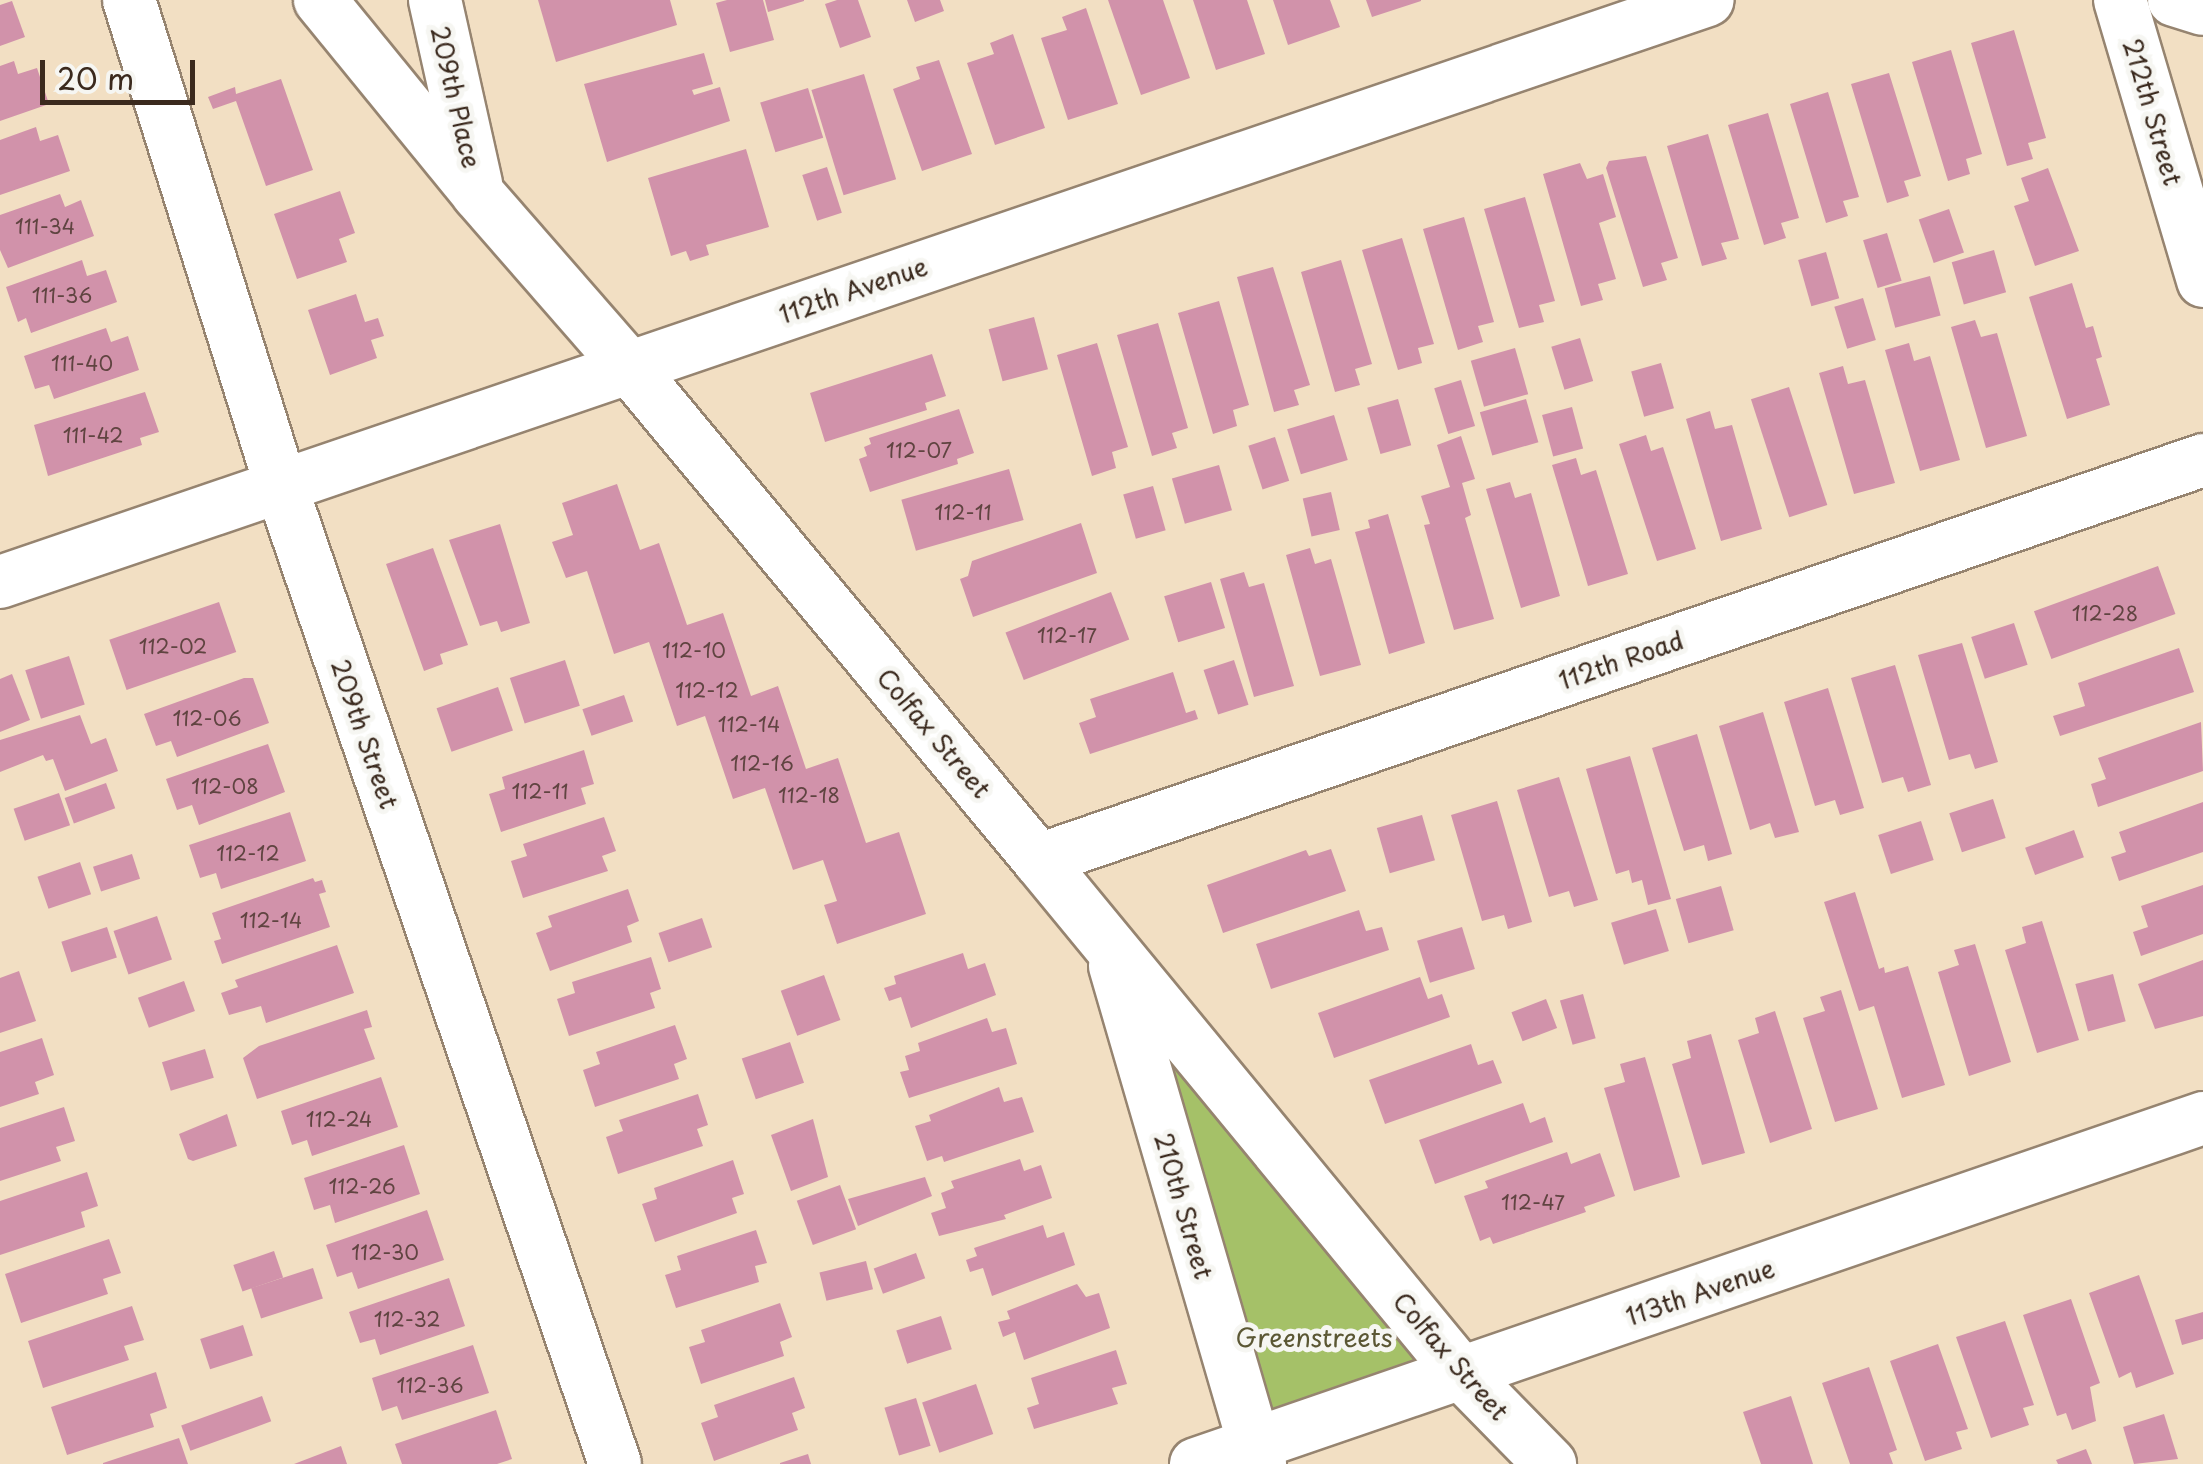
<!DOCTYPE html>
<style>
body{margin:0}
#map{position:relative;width:2203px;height:1464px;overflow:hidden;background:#f2dfc3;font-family:"Playpen Sans",sans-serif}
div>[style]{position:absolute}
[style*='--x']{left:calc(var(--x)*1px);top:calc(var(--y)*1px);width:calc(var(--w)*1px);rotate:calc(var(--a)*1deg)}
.green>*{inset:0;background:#a5c168}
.building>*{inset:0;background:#d192aa;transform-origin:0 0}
.roads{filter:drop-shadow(2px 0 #968470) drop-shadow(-2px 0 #968470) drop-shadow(0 2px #968470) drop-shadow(0 -2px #968470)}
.minor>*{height:52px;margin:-26px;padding:0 26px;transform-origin:26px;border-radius:26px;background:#fff}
span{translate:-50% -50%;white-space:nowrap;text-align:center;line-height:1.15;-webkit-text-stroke:10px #f6f6f2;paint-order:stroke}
.number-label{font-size:20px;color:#604441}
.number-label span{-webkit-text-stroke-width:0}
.street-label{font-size:25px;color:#3b2a1e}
.park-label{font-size:25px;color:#5b5734}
.scale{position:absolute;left:40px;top:60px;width:155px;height:45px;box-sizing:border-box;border:5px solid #3b2a1e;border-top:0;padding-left:12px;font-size:30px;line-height:35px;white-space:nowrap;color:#3b2a1e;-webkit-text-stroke:8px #f6f6f2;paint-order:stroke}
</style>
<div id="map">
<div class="green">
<div style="clip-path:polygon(1156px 1046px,1445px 1371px,1264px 1432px)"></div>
</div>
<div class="building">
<div style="clip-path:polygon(538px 0,670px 0,677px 25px,556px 62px)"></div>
<div style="clip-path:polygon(727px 0,763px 0,774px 40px,730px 52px,716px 3px)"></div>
<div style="clip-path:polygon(765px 0,804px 0,804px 1px,768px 12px)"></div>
<div style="clip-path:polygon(837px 0,858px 0,871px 37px,840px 48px,825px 4px)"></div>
<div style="clip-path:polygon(907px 0,940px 0,944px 11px,915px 22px)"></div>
<div style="clip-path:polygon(1108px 0,1163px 0,1190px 78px,1141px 95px)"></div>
<div style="clip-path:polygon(1193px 0,1247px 0,1265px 54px,1216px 70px)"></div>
<div style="clip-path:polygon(1273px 0,1330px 0,1340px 27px,1288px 45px)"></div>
<div style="clip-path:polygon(1366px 0,1421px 0,1421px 1px,1372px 17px)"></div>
<div style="clip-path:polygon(12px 1px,25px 37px,0 46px,0 5px)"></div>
<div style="clip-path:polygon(1086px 8px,1118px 104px,1068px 120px,1041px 38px,1067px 30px,1062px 17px)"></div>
<div style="clip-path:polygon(2014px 30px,2046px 138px,2028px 143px,2033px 159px,2007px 166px,1971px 43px)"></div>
<div style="clip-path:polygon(1013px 34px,1045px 128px,995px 145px,967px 63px,994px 54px,990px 43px)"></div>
<div style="clip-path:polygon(1951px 50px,1982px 154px,1966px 159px,1970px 174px,1948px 181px,1912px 62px)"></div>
<div style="clip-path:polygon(704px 53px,713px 84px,692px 90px,694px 95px,720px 87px,730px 121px,607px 162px,584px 84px)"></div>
<div style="clip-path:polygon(939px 60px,972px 154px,922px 171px,893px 89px,920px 79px,916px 67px)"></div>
<div style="clip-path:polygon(14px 61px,18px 74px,37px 68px,49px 104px,0 121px,0 66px)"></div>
<div style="clip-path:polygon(1889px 73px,1921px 176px,1904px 181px,1909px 196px,1887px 203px,1851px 84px)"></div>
<div style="left:864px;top:74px;width:110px;height:55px;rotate:73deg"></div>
<div style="clip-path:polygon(281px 79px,313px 170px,266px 186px,236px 101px,213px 109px,208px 97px,235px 87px,236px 94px)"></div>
<div style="left:808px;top:88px;width:52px;height:50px;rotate:73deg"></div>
<div style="clip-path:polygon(1828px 92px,1859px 197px,1843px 201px,1848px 216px,1826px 223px,1790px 104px)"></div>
<div style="clip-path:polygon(1768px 113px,1799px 218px,1781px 223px,1786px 238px,1764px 245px,1728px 125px)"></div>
<div style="clip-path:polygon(36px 127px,40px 141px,58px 135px,70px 171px,0 195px,0 140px)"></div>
<div style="clip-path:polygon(1708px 134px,1739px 239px,1721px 243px,1727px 259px,1702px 266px,1667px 146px)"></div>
<div style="clip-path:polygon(746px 149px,769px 227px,706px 245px,709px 255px,690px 261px,686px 251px,671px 256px,648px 178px)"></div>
<div style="clip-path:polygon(1646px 156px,1678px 258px,1661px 263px,1667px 280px,1643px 287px,1606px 168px,1609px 161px)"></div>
<div style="clip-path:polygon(1580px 163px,1587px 179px,1603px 174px,1616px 217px,1599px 223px,1616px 279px,1598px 284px,1603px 300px,1581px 306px,1543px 174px)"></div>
<div style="left:827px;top:167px;width:48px;height:26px;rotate:72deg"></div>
<div style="clip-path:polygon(2048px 168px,2079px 251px,2035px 266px,2014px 206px,2029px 201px,2021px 178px)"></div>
<div style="clip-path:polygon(340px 191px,355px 233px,339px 239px,347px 262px,297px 279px,274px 214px)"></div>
<div style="clip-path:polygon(60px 194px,65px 207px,81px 200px,94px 236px,8px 268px,0 250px,0 215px)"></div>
<div style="clip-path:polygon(1525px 197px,1555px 301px,1539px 305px,1544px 322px,1519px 328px,1484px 209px)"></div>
<div style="left:1949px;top:209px;width:46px;height:32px;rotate:71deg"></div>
<div style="clip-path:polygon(1464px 217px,1494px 322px,1478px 326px,1483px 342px,1458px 350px,1423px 229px)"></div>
<div style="left:1887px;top:233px;width:50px;height:25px;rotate:73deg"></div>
<div style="clip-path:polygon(1402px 238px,1434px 344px,1418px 348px,1422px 363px,1398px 370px,1362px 250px)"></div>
<div style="left:1994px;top:250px;width:44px;height:44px;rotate:74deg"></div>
<div style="left:1826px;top:252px;width:48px;height:29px;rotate:74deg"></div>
<div style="clip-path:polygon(82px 260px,87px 276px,106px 270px,117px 302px,31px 333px,26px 318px,18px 322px,6px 287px)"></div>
<div style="clip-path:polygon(1341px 260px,1372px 364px,1355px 369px,1360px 385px,1335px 392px,1301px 272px)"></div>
<div style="clip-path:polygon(1273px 267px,1310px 385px,1294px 390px,1299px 405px,1274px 412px,1237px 277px)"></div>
<div style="left:1930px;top:276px;width:41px;height:47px;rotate:75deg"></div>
<div style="clip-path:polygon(2072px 283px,2086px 328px,2093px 326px,2102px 357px,2096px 359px,2110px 405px,2067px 419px,2029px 297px)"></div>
<div style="clip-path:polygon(356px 294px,365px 322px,378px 318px,384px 336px,371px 340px,377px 358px,330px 375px,308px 310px)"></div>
<div style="left:1863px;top:298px;width:44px;height:30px;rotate:73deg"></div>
<div style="clip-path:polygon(1219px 301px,1249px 405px,1233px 410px,1237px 426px,1213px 434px,1178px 313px)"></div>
<div style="left:1034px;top:317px;width:54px;height:47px;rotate:75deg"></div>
<div style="clip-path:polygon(1975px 320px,1981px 337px,1997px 333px,2027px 436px,1986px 448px,1951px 327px)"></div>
<div style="clip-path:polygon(1158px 323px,1188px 428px,1172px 433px,1177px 448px,1152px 456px,1117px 335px)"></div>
<div style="clip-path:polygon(106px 328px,111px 342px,128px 336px,139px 370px,54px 399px,49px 385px,35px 389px,24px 356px)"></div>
<div style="left:1580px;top:338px;width:45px;height:30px;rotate:73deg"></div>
<div style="clip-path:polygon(1097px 343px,1128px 447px,1112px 452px,1116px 468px,1092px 476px,1057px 355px)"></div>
<div style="clip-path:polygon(1909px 343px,1914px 361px,1930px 356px,1960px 460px,1920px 471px,1885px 350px)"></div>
<div style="left:1515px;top:348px;width:48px;height:46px;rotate:74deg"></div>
<div style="clip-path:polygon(932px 354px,946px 396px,925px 403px,927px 410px,825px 442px,810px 393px)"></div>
<div style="left:1661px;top:363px;width:47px;height:31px;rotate:74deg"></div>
<div style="clip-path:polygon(1843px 366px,1848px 384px,1865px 380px,1895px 483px,1854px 494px,1819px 373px)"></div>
<div style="left:1461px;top:380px;width:48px;height:28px;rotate:73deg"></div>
<div style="left:1789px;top:387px;width:124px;height:40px;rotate:72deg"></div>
<div style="clip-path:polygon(145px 392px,159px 432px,140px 438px,142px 445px,48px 476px,34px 425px)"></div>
<div style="left:1398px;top:399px;width:48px;height:32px;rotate:74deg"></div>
<div style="left:1526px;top:399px;width:45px;height:48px;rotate:74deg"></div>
<div style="left:1572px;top:407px;width:43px;height:31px;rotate:75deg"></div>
<div style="clip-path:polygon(959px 409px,974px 453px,957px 459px,958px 464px,870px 492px,859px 459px,867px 456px,864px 447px,871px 444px,869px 438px)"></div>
<div style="clip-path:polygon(1710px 411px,1715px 429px,1732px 425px,1762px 529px,1721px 541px,1686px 419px)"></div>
<div style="left:1334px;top:415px;width:47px;height:49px;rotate:73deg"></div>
<div style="clip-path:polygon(1646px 435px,1651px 451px,1663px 447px,1696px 549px,1657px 561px,1619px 444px)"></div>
<div style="clip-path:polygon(1461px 436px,1475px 479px,1462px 483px,1471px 515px,1465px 518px,1494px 619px,1454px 630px,1424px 525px,1430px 524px,1421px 496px,1450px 487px,1437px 445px)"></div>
<div style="left:1275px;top:437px;width:46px;height:28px;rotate:72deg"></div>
<div style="clip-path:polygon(1576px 458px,1581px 475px,1596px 470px,1628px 574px,1588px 586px,1552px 465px)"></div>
<div style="left:1219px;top:465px;width:47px;height:49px;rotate:74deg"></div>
<div style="left:1009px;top:469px;width:53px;height:112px;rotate:74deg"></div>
<div style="clip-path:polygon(1510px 482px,1515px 498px,1531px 493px,1560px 596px,1521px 608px,1486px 489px)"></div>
<div style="clip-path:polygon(617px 484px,640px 550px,659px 543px,687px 625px,723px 613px,751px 696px,778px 686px,806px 769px,838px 758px,866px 843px,899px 832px,926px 914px,837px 944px,824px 905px,837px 901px,823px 860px,793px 870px,765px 788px,733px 799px,705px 716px,677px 726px,649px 642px,614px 654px,587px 571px,566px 578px,552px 542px,573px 535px,562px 503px)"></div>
<div style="left:1153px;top:486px;width:46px;height:31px;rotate:74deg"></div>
<div style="left:1331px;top:492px;width:39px;height:29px;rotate:77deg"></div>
<div style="clip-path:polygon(1388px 514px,1425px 643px,1389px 654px,1355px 532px,1370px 528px,1368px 520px)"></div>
<div style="clip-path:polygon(1081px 523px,1097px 573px,973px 617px,960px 579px,968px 576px,972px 561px)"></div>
<div style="clip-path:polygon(500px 524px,530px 623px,501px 632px,497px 621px,480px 626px,449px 540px)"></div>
<div style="clip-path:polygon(433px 548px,468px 645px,440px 654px,443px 664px,424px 671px,386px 564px)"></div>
<div style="clip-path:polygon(1310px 548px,1315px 564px,1331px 559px,1361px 665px,1320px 676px,1286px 555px)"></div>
<div style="left:2158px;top:566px;width:51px;height:132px;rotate:70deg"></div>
<div style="clip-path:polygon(1244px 572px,1249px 587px,1264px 583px,1294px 686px,1254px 697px,1220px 579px)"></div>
<div style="left:1211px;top:582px;width:48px;height:49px;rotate:73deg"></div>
<div style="left:1111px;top:592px;width:51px;height:113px;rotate:69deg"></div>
<div style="left:219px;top:602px;width:53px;height:116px;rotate:71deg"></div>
<div style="left:2014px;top:623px;width:44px;height:45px;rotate:72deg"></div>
<div style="clip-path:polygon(1962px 643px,1998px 762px,1975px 769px,1970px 754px,1949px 760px,1918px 655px)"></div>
<div style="clip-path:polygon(2179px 648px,2194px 692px,2060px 736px,2053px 716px,2085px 706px,2078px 683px)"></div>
<div style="left:69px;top:656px;width:51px;height:46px;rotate:72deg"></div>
<div style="left:565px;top:660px;width:48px;height:58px;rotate:72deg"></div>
<div style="left:1234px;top:660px;width:47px;height:32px;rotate:72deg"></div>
<div style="clip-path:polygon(1895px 665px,1931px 785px,1908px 792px,1903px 777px,1882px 783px,1851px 678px)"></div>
<div style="clip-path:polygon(1173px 672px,1186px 713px,1195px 710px,1198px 719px,1090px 754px,1079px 723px,1096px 717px,1090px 699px)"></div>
<div style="clip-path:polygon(12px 674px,30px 720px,0 732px,0 679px)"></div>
<div style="clip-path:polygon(244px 678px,253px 678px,269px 723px,177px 757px,171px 741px,156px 746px,144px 714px)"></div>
<div style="left:498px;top:687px;width:46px;height:65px;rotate:71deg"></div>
<div style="clip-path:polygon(1828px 688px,1864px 808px,1840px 815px,1835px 800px,1815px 806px,1784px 702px)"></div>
<div style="left:624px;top:695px;width:28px;height:44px;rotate:71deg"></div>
<div style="clip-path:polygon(1763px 712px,1799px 832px,1775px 838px,1770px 823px,1750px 830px,1719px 726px)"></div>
<div style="clip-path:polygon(80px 715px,91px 744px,106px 738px,118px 771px,65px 791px,53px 759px,46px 761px,43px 755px,0 772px,0 740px)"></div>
<div style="clip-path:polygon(2201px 722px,2203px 771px,2098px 807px,2091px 784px,2106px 779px,2098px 758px)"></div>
<div style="clip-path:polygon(1697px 734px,1732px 854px,1708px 861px,1704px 845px,1684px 851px,1652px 748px)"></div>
<div style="clip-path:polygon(268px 744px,285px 792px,199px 825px,192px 805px,177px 810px,166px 779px)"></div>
<div style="clip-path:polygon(584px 750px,594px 784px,581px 788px,586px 804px,501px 832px,489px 794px,505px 789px,502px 777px)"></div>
<div style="clip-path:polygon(1630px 756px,1671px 899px,1648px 905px,1642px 880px,1632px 883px,1629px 870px,1616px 874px,1586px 769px)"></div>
<div style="clip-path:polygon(1559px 777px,1598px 900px,1574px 907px,1569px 891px,1549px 897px,1517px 790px)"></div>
<div style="left:106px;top:783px;width:27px;height:44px;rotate:70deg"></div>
<div style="left:59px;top:793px;width:34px;height:48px;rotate:71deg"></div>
<div style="left:1993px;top:799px;width:41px;height:46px;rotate:72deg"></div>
<div style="clip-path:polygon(1497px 801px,1532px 922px,1508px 929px,1504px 915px,1482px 921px,1451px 815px)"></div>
<div style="clip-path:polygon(2203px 802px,2203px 852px,2119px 881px,2111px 857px,2126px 852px,2119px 832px)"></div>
<div style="clip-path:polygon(290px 812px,306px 861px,221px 889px,216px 873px,200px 878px,189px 845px)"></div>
<div style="left:1422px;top:815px;width:47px;height:47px;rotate:74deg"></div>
<div style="clip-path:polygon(604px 817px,616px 851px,602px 856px,608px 871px,523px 898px,511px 861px,527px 856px,523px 844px)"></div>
<div style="left:1921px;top:821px;width:41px;height:45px;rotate:72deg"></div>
<div style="left:2074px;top:830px;width:29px;height:52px;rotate:70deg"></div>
<div style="clip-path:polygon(1331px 849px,1346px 891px,1223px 933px,1207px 885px,1306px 850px,1309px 856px)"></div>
<div style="left:132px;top:854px;width:26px;height:41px;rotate:72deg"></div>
<div style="left:80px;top:862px;width:34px;height:45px;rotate:71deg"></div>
<div style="clip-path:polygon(313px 878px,315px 882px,322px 880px,326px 892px,319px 894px,330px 927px,222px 964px,214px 941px,221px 939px,212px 913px)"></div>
<div style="clip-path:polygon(2203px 885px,2203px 934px,2141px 956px,2133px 932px,2148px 927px,2141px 906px)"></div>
<div style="left:1721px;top:886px;width:46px;height:47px;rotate:74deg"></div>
<div style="clip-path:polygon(628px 889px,639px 921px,627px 926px,632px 942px,550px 971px,536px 933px,552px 927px,548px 916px)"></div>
<div style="clip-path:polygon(1855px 892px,1879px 969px,1884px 967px,1885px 973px,1908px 966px,1945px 1085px,1902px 1098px,1874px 1006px,1859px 1011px,1824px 902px)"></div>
<div style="left:1656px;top:909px;width:44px;height:47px;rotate:73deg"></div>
<div style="clip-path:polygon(1359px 910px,1366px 931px,1382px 927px,1389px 950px,1271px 989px,1256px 944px)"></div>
<div style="left:157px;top:916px;width:46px;height:46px;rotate:71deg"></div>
<div style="left:702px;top:918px;width:31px;height:46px;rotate:71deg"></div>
<div style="clip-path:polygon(2042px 921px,2079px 1040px,2037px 1053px,2005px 950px,2026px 943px,2022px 927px)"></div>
<div style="left:107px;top:927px;width:32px;height:48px;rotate:72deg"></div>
<div style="left:1462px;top:927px;width:44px;height:47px;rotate:73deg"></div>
<div style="clip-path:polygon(1975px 944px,2011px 1062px,1969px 1076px,1938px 972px,1959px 965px,1954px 950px)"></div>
<div style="clip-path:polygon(337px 945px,354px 993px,266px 1023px,261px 1006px,229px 1015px,221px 993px,238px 987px,235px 980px)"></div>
<div style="clip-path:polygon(963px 953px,968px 969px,985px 963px,996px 995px,911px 1028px,901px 997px,889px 1001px,884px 988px,896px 984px,894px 976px)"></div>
<div style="clip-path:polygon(651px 957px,661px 989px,650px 993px,655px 1008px,569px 1036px,557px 999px,575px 993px,572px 982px)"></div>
<div style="clip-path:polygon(2203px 960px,2203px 1016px,2155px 1029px,2138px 984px)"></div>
<div style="clip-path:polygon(19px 971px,36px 1021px,0 1033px,0 978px)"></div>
<div style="left:2113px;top:974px;width:49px;height:39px;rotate:75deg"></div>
<div style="left:824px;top:975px;width:48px;height:46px;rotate:70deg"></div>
<div style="clip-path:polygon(1420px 977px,1428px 999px,1442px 994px,1450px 1017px,1334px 1058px,1318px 1013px)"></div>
<div style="left:184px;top:981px;width:32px;height:49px;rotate:70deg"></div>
<div style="clip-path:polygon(1841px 990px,1878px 1109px,1835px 1122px,1803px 1018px,1825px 1011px,1820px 997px)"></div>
<div style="left:1583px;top:994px;width:46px;height:24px;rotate:74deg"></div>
<div style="left:1546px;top:999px;width:31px;height:37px;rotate:69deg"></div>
<div style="clip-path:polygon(367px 1010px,372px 1027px,364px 1029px,375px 1059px,257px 1099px,243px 1058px,259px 1046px)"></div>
<div style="clip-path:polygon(1775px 1011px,1812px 1129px,1770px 1143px,1738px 1040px,1759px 1033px,1755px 1018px)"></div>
<div style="clip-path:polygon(987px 1018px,992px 1032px,1006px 1028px,1017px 1064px,909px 1098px,900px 1072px,909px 1070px,905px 1056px,920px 1051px,918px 1043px)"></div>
<div style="clip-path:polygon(675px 1025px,687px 1059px,674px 1064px,679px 1079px,595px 1107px,583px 1070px,600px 1064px,596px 1052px)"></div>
<div style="clip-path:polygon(1711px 1034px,1745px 1153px,1702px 1165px,1672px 1064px,1691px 1058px,1687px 1041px)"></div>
<div style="clip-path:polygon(42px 1038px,54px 1075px,35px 1082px,39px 1094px,0 1107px,0 1052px)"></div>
<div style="left:790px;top:1042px;width:43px;height:51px;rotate:71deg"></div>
<div style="clip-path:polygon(1471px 1044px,1478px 1065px,1493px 1060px,1502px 1083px,1385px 1124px,1369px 1080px)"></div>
<div style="left:205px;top:1049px;width:30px;height:45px;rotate:73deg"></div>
<div style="clip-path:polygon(1645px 1057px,1680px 1177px,1634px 1191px,1604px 1088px,1625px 1082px,1620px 1064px)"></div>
<div style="clip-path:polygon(381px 1077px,398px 1127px,312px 1156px,307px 1140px,292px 1145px,281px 1111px)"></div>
<div style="clip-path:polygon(999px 1087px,1004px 1102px,1022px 1097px,1034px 1132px,944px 1162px,942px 1156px,927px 1161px,915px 1126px,931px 1121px,929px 1115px)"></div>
<div style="clip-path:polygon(698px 1094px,708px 1125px,697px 1129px,703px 1146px,618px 1174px,606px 1137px,623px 1131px,619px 1120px)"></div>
<div style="clip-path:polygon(1523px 1103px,1530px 1123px,1545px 1117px,1553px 1142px,1435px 1184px,1419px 1140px)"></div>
<div style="clip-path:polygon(64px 1107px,75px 1141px,56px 1147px,61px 1161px,0 1181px,0 1128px)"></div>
<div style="clip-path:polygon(227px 1114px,237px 1146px,193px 1161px,188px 1159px,179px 1134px)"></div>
<div style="clip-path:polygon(813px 1119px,828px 1177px,791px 1191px,771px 1135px)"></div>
<div style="clip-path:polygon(404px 1145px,420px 1194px,335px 1223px,330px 1205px,314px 1210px,304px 1178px)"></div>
<div style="clip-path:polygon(1567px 1152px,1571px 1164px,1600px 1153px,1615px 1196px,1584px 1207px,1586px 1212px,1493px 1244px,1490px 1237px,1480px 1241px,1464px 1196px,1488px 1188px,1485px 1181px)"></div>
<div style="clip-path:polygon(1020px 1159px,1024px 1171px,1041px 1165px,1052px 1198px,1004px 1215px,1006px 1219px,939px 1236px,931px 1213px,946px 1208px,941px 1193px,954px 1188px,951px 1181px)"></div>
<div style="clip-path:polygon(733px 1160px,744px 1194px,732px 1198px,737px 1213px,655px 1242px,642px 1204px,657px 1199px,654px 1188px)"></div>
<div style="clip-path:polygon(87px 1172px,98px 1206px,81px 1212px,85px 1227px,0 1255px,0 1201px)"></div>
<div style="clip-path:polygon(925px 1177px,932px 1196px,858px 1226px,848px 1199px)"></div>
<div style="left:840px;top:1185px;width:47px;height:46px;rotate:70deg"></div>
<div style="clip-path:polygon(427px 1210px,444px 1260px,358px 1289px,352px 1272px,337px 1277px,326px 1245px)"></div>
<div style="clip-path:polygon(1043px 1225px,1047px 1238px,1064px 1232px,1075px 1265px,992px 1296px,983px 1268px,970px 1272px,966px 1260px,977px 1256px,974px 1248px)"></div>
<div style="clip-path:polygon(756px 1230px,767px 1263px,755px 1266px,759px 1282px,676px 1308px,665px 1275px,681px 1270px,677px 1256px)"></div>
<div style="clip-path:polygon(109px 1239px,121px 1273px,103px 1279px,108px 1294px,21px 1323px,5px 1274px)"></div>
<div style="left:274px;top:1251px;width:28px;height:43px;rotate:71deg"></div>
<div style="left:916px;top:1253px;width:27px;height:45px;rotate:70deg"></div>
<div style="left:866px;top:1261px;width:29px;height:48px;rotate:76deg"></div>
<div style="left:313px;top:1268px;width:32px;height:65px;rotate:72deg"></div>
<div style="clip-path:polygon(2139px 1275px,2174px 1374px,2136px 1388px,2131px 1372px,2119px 1378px,2089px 1293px)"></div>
<div style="clip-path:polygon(449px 1278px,465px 1326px,380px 1355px,375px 1339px,360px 1343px,349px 1312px)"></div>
<div style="clip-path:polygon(1077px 1284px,1086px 1297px,1099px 1293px,1110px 1328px,1024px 1360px,1015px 1332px,1003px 1337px,998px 1322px,1010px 1319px,1007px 1311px)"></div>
<div style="clip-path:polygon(2071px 1299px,2100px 1383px,2090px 1387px,2096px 1421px,2072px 1430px,2066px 1413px,2057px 1416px,2023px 1315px)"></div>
<div style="clip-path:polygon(780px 1303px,792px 1337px,780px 1342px,784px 1356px,701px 1384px,689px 1347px,705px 1342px,701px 1330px)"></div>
<div style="clip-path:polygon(132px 1306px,144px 1340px,124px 1346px,129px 1360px,43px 1388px,28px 1341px)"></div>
<div style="clip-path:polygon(2203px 1312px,2203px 1339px,2182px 1345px,2175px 1320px)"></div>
<div style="left:941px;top:1316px;width:35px;height:47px;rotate:72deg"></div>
<div style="clip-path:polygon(2005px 1321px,2034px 1405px,2023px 1408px,2029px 1425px,1991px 1438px,1956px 1337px)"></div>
<div style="left:243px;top:1325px;width:32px;height:45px;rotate:72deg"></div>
<div style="clip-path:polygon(1938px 1344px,1968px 1429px,1956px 1432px,1962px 1449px,1925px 1461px,1890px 1361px)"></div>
<div style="clip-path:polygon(473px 1345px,489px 1393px,402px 1420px,397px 1406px,382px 1411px,372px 1378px)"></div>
<div style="clip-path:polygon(1116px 1350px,1127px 1384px,1112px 1388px,1118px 1404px,1034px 1429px,1027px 1408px,1039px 1404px,1031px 1378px)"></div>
<div style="clip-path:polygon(1869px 1367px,1897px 1450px,1889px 1453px,1893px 1464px,1850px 1464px,1822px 1383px)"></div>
<div style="clip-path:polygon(156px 1372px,167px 1408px,150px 1414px,154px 1427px,67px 1455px,51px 1407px)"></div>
<div style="clip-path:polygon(794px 1377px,805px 1408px,792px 1413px,798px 1430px,714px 1461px,701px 1423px,718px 1417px,714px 1405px)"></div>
<div style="left:976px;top:1384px;width:53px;height:57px;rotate:71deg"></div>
<div style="left:262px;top:1396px;width:27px;height:86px;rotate:70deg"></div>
<div style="clip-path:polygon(1791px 1396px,1813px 1464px,1761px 1464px,1743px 1412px)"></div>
<div style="left:916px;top:1398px;width:50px;height:33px;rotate:73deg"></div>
<div style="clip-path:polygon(496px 1410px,512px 1459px,497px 1464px,402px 1464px,395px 1444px)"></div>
<div style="clip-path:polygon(2164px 1414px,2178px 1459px,2134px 1464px,2123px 1427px)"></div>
<div style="clip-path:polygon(179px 1438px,188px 1464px,103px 1464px,103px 1463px)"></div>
<div style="clip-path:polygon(341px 1446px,347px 1464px,294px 1464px)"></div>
<div style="clip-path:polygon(2086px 1449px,2092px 1464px,2058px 1464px,2056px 1460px)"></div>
<div style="clip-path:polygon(808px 1454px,811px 1464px,780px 1464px,780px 1463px)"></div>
</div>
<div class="roads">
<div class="minor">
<div style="--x:129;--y:0;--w:509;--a:72.63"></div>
<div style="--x:281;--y:486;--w:1033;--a:71.14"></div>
<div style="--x:320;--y:0;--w:250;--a:50.8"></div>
<div style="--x:478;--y:194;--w:228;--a:48.9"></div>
<div style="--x:628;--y:366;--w:643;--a:50.24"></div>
<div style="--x:1039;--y:860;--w:666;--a:50.55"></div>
<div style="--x:1462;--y:1374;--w:126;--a:45.6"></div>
<div style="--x:435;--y:0;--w:188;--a:77.4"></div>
<div style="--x:2120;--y:0;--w:293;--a:73.5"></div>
<div style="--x:2174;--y:0;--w:30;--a:17"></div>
<div style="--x:0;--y:582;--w:1804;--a:-18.82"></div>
<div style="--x:1039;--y:860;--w:1231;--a:-18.96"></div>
<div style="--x:1115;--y:966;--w:519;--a:73.77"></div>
<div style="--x:1196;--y:1464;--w:1065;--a:-18.96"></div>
</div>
</div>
<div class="number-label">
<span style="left:45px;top:226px">111-34</span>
<span style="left:62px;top:295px">111-36</span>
<span style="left:82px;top:363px">111-40</span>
<span style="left:93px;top:435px">111-42</span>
<span style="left:919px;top:450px">112-07</span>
<span style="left:963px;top:512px">112-11</span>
<span style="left:2105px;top:613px">112-28</span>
<span style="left:1067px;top:635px">112-17</span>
<span style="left:173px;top:646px">112-02</span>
<span style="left:694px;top:650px">112-10</span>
<span style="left:707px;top:690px">112-12</span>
<span style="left:207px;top:718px">112-06</span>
<span style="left:749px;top:724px">112-14</span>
<span style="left:762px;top:763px">112-16</span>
<span style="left:225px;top:786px">112-08</span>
<span style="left:540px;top:791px">112-11</span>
<span style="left:809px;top:795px">112-18</span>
<span style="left:248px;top:853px">112-12</span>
<span style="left:271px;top:920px">112-14</span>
<span style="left:339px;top:1119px">112-24</span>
<span style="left:362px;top:1186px">112-26</span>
<span style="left:1533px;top:1202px">112-47</span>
<span style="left:385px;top:1252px">112-30</span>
<span style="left:407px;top:1319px">112-32</span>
<span style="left:430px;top:1385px">112-36</span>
</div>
<div class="street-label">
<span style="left:456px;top:97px;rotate:77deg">209th Place</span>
<span style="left:2153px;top:112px;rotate:74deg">212th Street</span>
<span style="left:853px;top:290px;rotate:-19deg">112th Avenue</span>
<span style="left:1621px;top:660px;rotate:-19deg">112th Road</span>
<span style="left:934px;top:733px;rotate:50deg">Colfax Street</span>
<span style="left:365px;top:734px;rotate:71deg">209th Street</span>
<span style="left:1184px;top:1206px;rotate:74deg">210th Street</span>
<span style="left:1700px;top:1292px;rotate:-19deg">113th Avenue</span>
<span style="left:1451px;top:1356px;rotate:49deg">Colfax Street</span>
</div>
<div class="park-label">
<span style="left:1314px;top:1337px">Greenstreets</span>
</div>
<div class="scale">20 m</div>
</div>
